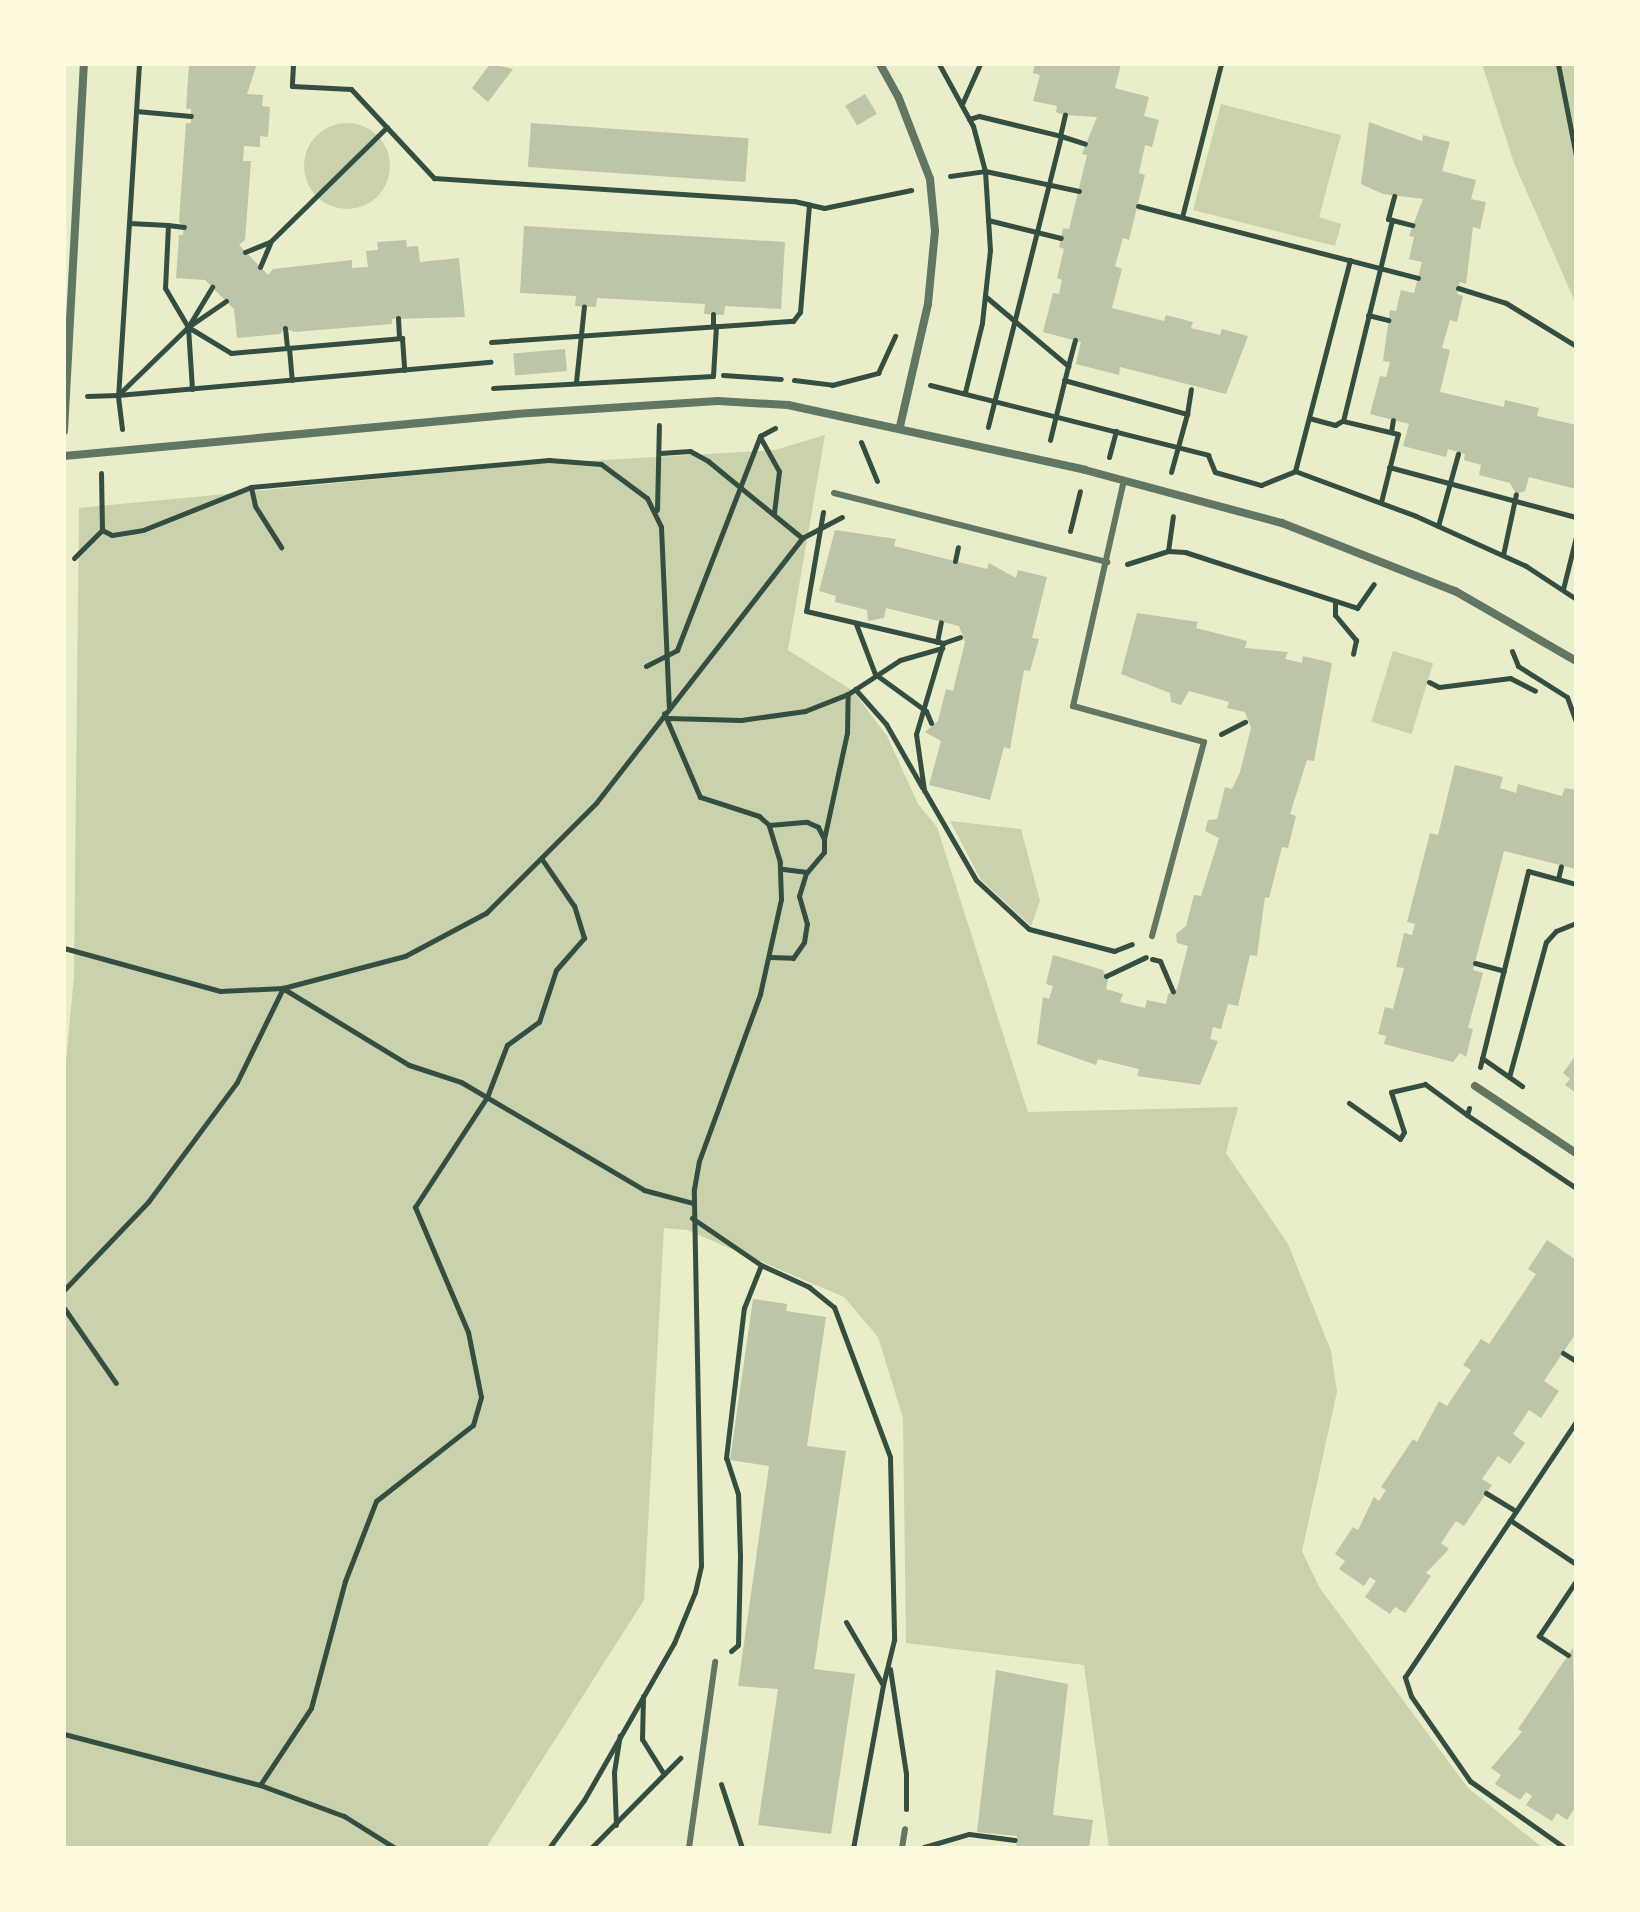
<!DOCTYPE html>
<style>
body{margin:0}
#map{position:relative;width:1640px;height:1912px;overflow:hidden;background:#e9edc9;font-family:Raleway,sans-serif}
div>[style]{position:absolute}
.green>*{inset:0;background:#cad2ad;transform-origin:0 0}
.round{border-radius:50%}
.building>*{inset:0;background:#bcc5a7;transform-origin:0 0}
.path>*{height:5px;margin:-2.5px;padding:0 2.5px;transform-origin:2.5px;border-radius:2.5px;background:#344e41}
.service>*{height:6px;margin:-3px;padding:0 3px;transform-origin:3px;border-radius:3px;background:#617663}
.minor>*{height:8px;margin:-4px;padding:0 4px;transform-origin:4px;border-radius:4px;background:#617663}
span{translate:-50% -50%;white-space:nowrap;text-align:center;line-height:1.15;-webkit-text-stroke:7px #fefae0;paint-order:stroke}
.frame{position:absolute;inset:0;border:66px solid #fefae0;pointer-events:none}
</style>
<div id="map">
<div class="green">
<i style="clip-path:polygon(1482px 64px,1576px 64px,1576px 304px,1514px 163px)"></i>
<i style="clip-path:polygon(1221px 104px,1341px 135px,1319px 217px,1341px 224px,1335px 246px,1193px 210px)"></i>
<i class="round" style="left:304px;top:123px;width:86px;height:86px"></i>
<i style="clip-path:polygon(825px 435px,788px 650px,853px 691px,887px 736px,918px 804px,937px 827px,1028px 1112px,1238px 1107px,1226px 1153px,1288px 1244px,1331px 1351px,1337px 1392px,1302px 1551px,1319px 1587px,1468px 1788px,1543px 1848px,1109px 1848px,1084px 1665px,906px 1643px,903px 1418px,878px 1337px,844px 1297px,687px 1230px,664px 1228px,644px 1600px,486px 1848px,64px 1848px,64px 1083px,74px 976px,79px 508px,534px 464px,775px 450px)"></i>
<i style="left:1393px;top:651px;width:42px;height:74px;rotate:17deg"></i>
<i style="clip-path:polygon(950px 821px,1021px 829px,1040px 901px,1031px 926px,981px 880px)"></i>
</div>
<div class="building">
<i style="clip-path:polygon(189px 64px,257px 64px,247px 94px,263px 95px,262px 106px,270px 107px,268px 137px,260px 136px,260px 147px,244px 146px,243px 161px,251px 161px,245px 240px,239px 245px,268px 275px,273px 269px,352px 260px,352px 268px,368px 267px,366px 251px,378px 250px,377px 242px,406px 240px,407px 247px,418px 246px,420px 262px,459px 258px,465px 317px,392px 319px,392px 324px,294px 332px,285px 328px,280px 334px,237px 338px,234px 309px,205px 280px,176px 278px,179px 235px,183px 235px,184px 227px,179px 222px,186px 123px,191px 123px,191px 109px,186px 109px)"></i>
<i style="clip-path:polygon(490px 64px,513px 69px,488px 102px,472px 88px)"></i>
<i style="clip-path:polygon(1035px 64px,1121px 64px,1115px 88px,1149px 97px,1144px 116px,1159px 120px,1152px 147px,1145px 145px,1139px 173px,1145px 175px,1129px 240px,1123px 238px,1115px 266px,1122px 269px,1112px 308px,1164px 321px,1166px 315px,1193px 322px,1191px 328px,1220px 335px,1222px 329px,1248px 336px,1226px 394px,1120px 367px,1119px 375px,1076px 364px,1081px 342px,1043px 332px,1053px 293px,1059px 294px,1062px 280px,1057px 278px,1064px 249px,1059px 247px,1063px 228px,1069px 229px,1087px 155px,1082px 154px,1097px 117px,1065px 115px,1056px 112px,1057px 106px,1033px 101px,1040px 75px,1033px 73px)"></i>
<i style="left:865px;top:94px;width:23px;height:23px;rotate:59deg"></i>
<i style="clip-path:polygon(1369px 122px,1422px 141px,1423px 135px,1450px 142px,1442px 171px,1476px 180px,1471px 199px,1486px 202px,1480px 229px,1473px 227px,1466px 284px,1460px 282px,1458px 288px,1457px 294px,1463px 296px,1457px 322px,1450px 320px,1442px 348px,1450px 350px,1440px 392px,1504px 407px,1505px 400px,1539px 408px,1537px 416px,1576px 425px,1576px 489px,1529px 477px,1525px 491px,1516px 494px,1510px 483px,1479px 475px,1481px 465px,1464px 460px,1465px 454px,1448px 449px,1446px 457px,1403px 446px,1409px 424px,1370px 414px,1380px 376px,1386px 377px,1390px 362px,1383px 361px,1390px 310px,1396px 311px,1401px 290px,1414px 293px,1422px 262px,1409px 259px,1414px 237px,1409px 236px,1423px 199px,1383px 194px,1361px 184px)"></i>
<i style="left:531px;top:123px;width:218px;height:44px;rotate:4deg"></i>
<i style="clip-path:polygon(524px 226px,785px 242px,781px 309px,725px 306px,724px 315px,704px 314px,705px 304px,597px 298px,596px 307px,575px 306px,576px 296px,520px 293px)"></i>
<i style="left:565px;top:349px;width:22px;height:52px;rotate:85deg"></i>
<i style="clip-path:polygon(835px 530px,896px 539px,894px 546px,987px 569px,989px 563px,1016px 578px,1018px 570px,1047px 577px,1032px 638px,1039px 639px,1030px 671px,1024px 670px,1010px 749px,1004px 747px,990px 800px,929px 785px,941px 741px,925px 732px,938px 721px,946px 689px,953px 691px,965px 642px,959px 626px,886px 608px,884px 618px,868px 621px,867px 610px,835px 602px,836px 596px,819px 591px)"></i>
<i style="clip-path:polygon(1137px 613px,1198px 622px,1196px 628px,1247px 641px,1245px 648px,1288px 652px,1285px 659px,1302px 663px,1303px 656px,1332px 663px,1314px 761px,1307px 760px,1290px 814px,1296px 816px,1288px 848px,1282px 847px,1269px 898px,1265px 897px,1257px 956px,1250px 955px,1238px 1006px,1228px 1004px,1221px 1029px,1213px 1027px,1210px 1039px,1218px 1041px,1200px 1085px,1137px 1076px,1139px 1069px,1098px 1059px,1096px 1065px,1037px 1044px,1043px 997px,1049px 999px,1053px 986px,1046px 984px,1053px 955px,1103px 970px,1108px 980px,1106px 989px,1123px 994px,1120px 1002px,1145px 1008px,1147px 1000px,1166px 1004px,1168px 994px,1177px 989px,1188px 946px,1177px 943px,1176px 934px,1186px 926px,1194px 895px,1201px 896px,1219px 838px,1205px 831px,1208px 820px,1217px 819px,1225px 787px,1232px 789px,1240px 772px,1251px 728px,1245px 712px,1227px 708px,1229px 702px,1189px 691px,1181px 705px,1171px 702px,1170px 693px,1121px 674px)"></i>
<i style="clip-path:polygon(1455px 765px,1503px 777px,1500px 788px,1516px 793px,1518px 784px,1562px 796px,1565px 788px,1576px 790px,1576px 869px,1504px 851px,1473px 970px,1483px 973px,1468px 1028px,1473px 1029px,1466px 1057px,1460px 1053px,1453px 1062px,1384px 1044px,1386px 1036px,1378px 1034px,1385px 1007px,1393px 1009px,1404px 968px,1396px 967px,1404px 933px,1412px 935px,1415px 924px,1407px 922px,1430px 833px,1438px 835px)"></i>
<i style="clip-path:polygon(1576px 1055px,1576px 1093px,1565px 1085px,1570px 1079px,1563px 1073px)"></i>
<i style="clip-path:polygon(1547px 1240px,1576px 1260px,1576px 1333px,1544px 1381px,1559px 1391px,1541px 1418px,1529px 1410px,1513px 1434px,1525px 1443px,1510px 1464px,1498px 1456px,1482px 1479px,1492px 1485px,1464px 1526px,1456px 1521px,1441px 1543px,1449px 1549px,1426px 1573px,1431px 1576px,1405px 1613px,1395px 1607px,1390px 1614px,1365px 1597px,1376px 1581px,1370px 1577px,1364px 1586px,1339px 1569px,1345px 1561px,1335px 1554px,1353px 1527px,1358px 1530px,1374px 1497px,1379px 1501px,1386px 1490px,1381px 1487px,1413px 1439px,1417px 1442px,1439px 1401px,1447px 1406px,1471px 1370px,1463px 1365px,1481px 1339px,1489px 1344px,1536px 1274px,1528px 1269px)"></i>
<i style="clip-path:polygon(753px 1299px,787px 1304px,786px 1311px,826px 1317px,807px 1446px,846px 1451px,814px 1669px,855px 1674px,831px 1834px,758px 1825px,778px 1689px,738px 1686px,769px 1466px,730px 1460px)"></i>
<i style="clip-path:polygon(1573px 1648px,1576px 1806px,1567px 1820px,1557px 1813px,1552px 1821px,1526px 1805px,1532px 1796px,1526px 1792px,1520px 1800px,1495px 1784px,1501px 1775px,1491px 1768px,1522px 1732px,1518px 1729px)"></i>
<i style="clip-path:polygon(996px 1670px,1068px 1684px,1053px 1815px,1093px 1820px,1089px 1848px,1016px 1848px,1017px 1836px,977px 1832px)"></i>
</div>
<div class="path">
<i style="left:139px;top:64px;width:332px;rotate:93.6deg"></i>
<i style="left:118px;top:395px;width:374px;rotate:-5.1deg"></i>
<i style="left:293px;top:64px;width:22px;rotate:93deg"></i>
<i style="left:292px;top:86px;width:59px;rotate:2.9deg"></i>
<i style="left:351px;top:89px;width:122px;rotate:47deg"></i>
<i style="left:434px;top:178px;width:361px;rotate:3.7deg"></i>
<i style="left:794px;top:201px;width:31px;rotate:13deg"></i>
<i style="left:824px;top:208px;width:89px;rotate:-11.7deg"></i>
<i style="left:939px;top:64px;width:71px;rotate:61.3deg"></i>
<i style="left:973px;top:126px;width:47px;rotate:75.1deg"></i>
<i style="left:985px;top:171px;width:79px;rotate:86.4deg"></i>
<i style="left:990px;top:250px;width:73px;rotate:96.3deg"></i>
<i style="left:982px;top:323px;width:71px;rotate:103.8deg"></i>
<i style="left:1558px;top:64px;width:94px;rotate:78.9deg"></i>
<i style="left:962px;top:104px;width:44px;rotate:-65.8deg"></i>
<i style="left:136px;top:111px;width:55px;rotate:5.2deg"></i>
<i style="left:969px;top:119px;width:10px;rotate:-17deg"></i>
<i style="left:979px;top:116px;width:84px;rotate:13.7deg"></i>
<i style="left:1061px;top:136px;width:300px;rotate:104.1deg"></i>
<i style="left:1060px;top:136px;width:22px;rotate:-77deg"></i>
<i style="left:1061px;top:136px;width:25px;rotate:18deg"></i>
<i style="left:950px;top:176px;width:35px;rotate:-8deg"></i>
<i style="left:985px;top:171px;width:96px;rotate:12deg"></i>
<i style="left:1138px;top:206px;width:289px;rotate:14.4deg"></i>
<i style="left:1182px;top:217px;width:158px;rotate:-75.7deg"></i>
<i style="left:988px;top:220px;width:75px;rotate:13.9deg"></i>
<i style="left:1392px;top:220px;width:4px;rotate:-166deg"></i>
<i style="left:1388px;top:219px;width:24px;rotate:-75deg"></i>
<i style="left:129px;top:223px;width:39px;rotate:3deg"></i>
<i style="left:168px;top:225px;width:63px;rotate:92.7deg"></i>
<i style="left:165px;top:288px;width:45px;rotate:59.5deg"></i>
<i style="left:188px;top:327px;width:50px;rotate:31.2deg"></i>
<i style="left:231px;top:353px;width:172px;rotate:-5deg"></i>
<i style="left:402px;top:338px;width:32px;rotate:86deg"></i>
<i style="left:168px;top:225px;width:16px;rotate:7deg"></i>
<i style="left:245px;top:252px;width:27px;rotate:-22deg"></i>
<i style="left:270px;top:242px;width:164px;rotate:-44.5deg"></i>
<i style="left:260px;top:267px;width:26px;rotate:-67deg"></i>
<i style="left:1458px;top:288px;width:50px;rotate:17.4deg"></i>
<i style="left:1506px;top:303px;width:82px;rotate:31.6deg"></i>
<i style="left:985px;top:296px;width:109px;rotate:40.1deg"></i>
<i style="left:1068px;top:366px;width:76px;rotate:103.7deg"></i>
<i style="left:1368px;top:315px;width:21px;rotate:14deg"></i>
<i style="left:398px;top:318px;width:20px;rotate:87deg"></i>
<i style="left:713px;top:326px;width:12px;rotate:-90deg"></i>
<i style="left:285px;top:328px;width:20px;rotate:84deg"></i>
<i style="left:491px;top:342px;width:303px;rotate:-4deg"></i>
<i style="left:793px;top:321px;width:11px;rotate:-52deg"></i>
<i style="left:800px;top:312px;width:108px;rotate:-85.2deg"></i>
<i style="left:289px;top:348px;width:32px;rotate:85deg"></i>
<i style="left:1068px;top:366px;width:27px;rotate:-75deg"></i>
<i style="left:723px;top:375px;width:58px;rotate:3.9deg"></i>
<i style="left:713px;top:376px;width:50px;rotate:-86.6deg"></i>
<i style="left:794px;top:380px;width:38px;rotate:7deg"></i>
<i style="left:832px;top:385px;width:48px;rotate:-14.6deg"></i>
<i style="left:878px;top:373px;width:41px;rotate:-65.3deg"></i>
<i style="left:1064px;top:380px;width:128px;rotate:15.5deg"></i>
<i style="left:1187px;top:414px;width:60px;rotate:105.4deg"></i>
<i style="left:576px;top:382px;width:76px;rotate:-84deg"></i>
<i style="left:930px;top:385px;width:287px;rotate:14.1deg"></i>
<i style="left:1208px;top:455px;width:18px;rotate:68deg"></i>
<i style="left:1215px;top:472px;width:48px;rotate:15.8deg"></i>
<i style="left:1261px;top:485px;width:37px;rotate:-22deg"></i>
<i style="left:1295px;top:471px;width:129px;rotate:20.4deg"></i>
<i style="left:1416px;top:516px;width:121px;rotate:24.4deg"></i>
<i style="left:1526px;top:566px;width:60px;rotate:33.4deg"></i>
<i style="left:493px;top:388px;width:220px;rotate:-3.1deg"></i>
<i style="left:192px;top:389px;width:62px;rotate:-93.7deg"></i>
<i style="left:188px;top:327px;width:47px;rotate:-59deg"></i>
<i style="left:87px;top:396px;width:31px;rotate:-2deg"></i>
<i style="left:1187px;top:414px;width:25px;rotate:-81deg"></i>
<i style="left:1309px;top:418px;width:27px;rotate:15deg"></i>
<i style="left:1335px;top:425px;width:8px;rotate:-30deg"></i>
<i style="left:122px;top:429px;width:34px;rotate:-97deg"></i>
<i style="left:118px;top:395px;width:98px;rotate:-44.2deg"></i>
<i style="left:188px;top:327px;width:46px;rotate:-34.4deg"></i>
<i style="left:1391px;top:432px;width:12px;rotate:-81deg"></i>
<i style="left:760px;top:437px;width:39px;rotate:61deg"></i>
<i style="left:779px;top:471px;width:42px;rotate:96.8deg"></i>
<i style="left:861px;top:442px;width:42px;rotate:67.7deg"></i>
<i style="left:660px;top:453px;width:30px;rotate:-4deg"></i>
<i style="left:690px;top:451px;width:21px;rotate:29deg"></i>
<i style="left:708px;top:461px;width:122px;rotate:39.3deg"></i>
<i style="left:1109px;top:457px;width:27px;rotate:-75deg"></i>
<i style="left:1389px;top:467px;width:194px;rotate:15deg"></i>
<i style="left:1295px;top:471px;width:218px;rotate:-75.4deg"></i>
<i style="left:251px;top:487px;width:19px;rotate:78deg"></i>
<i style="left:255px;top:506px;width:49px;rotate:57.6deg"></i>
<i style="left:1381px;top:502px;width:70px;rotate:-76deg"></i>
<i style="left:1398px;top:434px;width:57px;rotate:-166.7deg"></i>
<i style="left:1343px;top:421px;width:207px;rotate:-76.3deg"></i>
<i style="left:1392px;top:220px;width:21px;rotate:14deg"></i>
<i style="left:657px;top:510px;width:85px;rotate:-88.7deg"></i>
<i style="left:823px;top:512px;width:100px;rotate:99.7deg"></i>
<i style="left:806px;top:611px;width:141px;rotate:13.1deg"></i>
<i style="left:943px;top:643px;width:95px;rotate:106.5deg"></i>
<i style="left:916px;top:734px;width:57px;rotate:81.9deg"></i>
<i style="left:924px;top:790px;width:104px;rotate:60deg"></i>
<i style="left:976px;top:880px;width:72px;rotate:42.8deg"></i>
<i style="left:1029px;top:929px;width:88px;rotate:14.5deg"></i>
<i style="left:1114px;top:951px;width:19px;rotate:-21deg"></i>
<i style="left:1438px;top:526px;width:75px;rotate:-74.5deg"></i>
<i style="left:102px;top:530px;width:11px;rotate:27deg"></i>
<i style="left:112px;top:535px;width:31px;rotate:-9deg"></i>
<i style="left:143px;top:530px;width:116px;rotate:-21.7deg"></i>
<i style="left:251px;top:487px;width:299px;rotate:-5.2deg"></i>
<i style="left:549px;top:460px;width:52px;rotate:4.4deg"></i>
<i style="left:601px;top:464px;width:57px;rotate:36.5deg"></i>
<i style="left:647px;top:498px;width:32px;rotate:64deg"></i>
<i style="left:661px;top:527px;width:180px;rotate:87.5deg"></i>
<i style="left:1070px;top:531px;width:41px;rotate:-76deg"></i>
<i style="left:1168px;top:551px;width:35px;rotate:-82deg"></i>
<i style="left:1503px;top:555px;width:62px;rotate:-78deg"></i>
<i style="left:74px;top:558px;width:40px;rotate:-45deg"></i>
<i style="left:102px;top:530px;width:57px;rotate:-91deg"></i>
<i style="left:955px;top:561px;width:14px;rotate:-78deg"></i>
<i style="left:1127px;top:564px;width:43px;rotate:-17.6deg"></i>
<i style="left:1168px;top:551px;width:17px;rotate:3deg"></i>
<i style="left:1185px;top:552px;width:181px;rotate:18deg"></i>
<i style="left:1357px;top:608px;width:29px;rotate:-55deg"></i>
<i style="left:1563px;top:589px;width:54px;rotate:-76deg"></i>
<i style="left:1335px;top:601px;width:14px;rotate:90deg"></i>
<i style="left:1335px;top:615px;width:33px;rotate:50deg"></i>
<i style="left:1356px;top:640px;width:14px;rotate:102deg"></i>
<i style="left:856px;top:624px;width:53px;rotate:69.2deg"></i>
<i style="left:875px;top:674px;width:63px;rotate:36deg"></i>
<i style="left:926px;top:711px;width:13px;rotate:67deg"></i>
<i style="left:937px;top:642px;width:20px;rotate:-79deg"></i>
<i style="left:943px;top:643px;width:18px;rotate:-19deg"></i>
<i style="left:1512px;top:651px;width:16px;rotate:68deg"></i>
<i style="left:1518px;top:666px;width:58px;rotate:32.3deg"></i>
<i style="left:1567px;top:697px;width:27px;rotate:70deg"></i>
<i style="left:646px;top:666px;width:35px;rotate:-27deg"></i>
<i style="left:677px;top:650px;width:230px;rotate:-68.8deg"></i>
<i style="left:760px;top:436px;width:17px;rotate:-28deg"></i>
<i style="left:1429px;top:682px;width:11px;rotate:27deg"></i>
<i style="left:1439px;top:687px;width:72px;rotate:-7.2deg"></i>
<i style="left:1510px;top:678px;width:28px;rotate:27deg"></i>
<i style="left:855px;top:689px;width:47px;rotate:48.5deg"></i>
<i style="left:886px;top:724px;width:73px;rotate:60.3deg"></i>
<i style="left:668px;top:718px;width:73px;rotate:1.6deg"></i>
<i style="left:741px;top:720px;width:65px;rotate:-8deg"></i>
<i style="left:805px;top:711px;width:46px;rotate:-21.6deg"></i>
<i style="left:848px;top:694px;width:62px;rotate:-33.2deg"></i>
<i style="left:900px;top:660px;width:44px;rotate:-15.9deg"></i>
<i style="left:1221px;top:734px;width:27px;rotate:-27deg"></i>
<i style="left:769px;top:825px;width:38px;rotate:-5deg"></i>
<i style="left:807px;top:822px;width:12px;rotate:24deg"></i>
<i style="left:818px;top:827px;width:13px;rotate:63deg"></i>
<i style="left:824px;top:839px;width:13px;rotate:90deg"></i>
<i style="left:824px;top:852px;width:26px;rotate:130deg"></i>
<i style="left:807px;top:872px;width:26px;rotate:-173deg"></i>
<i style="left:824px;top:839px;width:108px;rotate:-77.8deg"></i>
<i style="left:847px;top:733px;width:39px;rotate:-89deg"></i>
<i style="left:1558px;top:879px;width:13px;rotate:-77deg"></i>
<i style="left:64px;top:948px;width:162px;rotate:15.4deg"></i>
<i style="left:220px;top:991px;width:63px;rotate:-2.7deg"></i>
<i style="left:283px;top:988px;width:126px;rotate:-14.7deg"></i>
<i style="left:405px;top:956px;width:92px;rotate:-28deg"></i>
<i style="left:486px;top:913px;width:156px;rotate:-45deg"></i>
<i style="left:596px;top:803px;width:336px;rotate:-52.1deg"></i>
<i style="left:802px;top:538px;width:45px;rotate:-27.7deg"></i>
<i style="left:769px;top:957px;width:24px;rotate:2deg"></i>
<i style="left:793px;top:958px;width:19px;rotate:-55deg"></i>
<i style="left:804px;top:942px;width:18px;rotate:-81deg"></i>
<i style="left:807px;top:924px;width:29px;rotate:-106deg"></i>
<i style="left:799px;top:896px;width:24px;rotate:-73deg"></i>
<i style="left:1152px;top:959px;width:8px;rotate:14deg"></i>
<i style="left:1160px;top:961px;width:33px;rotate:67deg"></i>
<i style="left:1475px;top:963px;width:30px;rotate:15deg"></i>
<i style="left:1106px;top:976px;width:44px;rotate:-25.4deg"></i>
<i style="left:284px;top:989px;width:146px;rotate:31.3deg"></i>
<i style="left:409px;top:1065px;width:55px;rotate:18.1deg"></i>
<i style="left:461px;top:1082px;width:212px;rotate:30.5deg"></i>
<i style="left:644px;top:1190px;width:51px;rotate:14.9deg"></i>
<i style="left:1482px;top:1058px;width:49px;rotate:35deg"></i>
<i style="left:1480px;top:1067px;width:202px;rotate:-76.2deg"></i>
<i style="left:1528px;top:871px;width:50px;rotate:15.2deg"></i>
<i style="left:1509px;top:1077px;width:140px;rotate:-74.7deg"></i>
<i style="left:1546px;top:942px;width:15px;rotate:-48deg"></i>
<i style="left:1556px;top:931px;width:22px;rotate:-22deg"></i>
<i style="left:1349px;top:1103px;width:62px;rotate:35.2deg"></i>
<i style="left:1400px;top:1139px;width:8px;rotate:-60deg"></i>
<i style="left:1404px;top:1132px;width:42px;rotate:-108deg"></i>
<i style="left:1391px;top:1092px;width:35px;rotate:-13deg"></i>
<i style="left:1425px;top:1084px;width:52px;rotate:36.4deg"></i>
<i style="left:1469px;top:1108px;width:7px;rotate:106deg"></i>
<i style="left:1467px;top:1115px;width:131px;rotate:33.8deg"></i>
<i style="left:692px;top:1218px;width:83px;rotate:34.3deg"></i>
<i style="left:64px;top:1290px;width:122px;rotate:-46.3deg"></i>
<i style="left:148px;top:1202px;width:149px;rotate:-53.4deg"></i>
<i style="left:237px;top:1082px;width:105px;rotate:-63.9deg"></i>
<i style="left:64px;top:1308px;width:91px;rotate:55.3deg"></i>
<i style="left:1563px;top:1353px;width:15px;rotate:32deg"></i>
<i style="left:1486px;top:1493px;width:35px;rotate:31deg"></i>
<i style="left:1510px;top:1520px;width:79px;rotate:33.7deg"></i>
<i style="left:846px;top:1622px;width:73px;rotate:59.6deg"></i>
<i style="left:883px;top:1685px;width:166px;rotate:100.4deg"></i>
<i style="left:731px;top:1651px;width:9px;rotate:-41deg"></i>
<i style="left:738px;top:1645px;width:89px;rotate:-88.7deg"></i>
<i style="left:740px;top:1556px;width:62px;rotate:-91.8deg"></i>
<i style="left:738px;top:1494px;width:38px;rotate:-108deg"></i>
<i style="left:726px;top:1458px;width:151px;rotate:-83.2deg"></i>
<i style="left:744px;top:1308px;width:46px;rotate:-68.4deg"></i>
<i style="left:761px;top:1265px;width:53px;rotate:24.6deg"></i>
<i style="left:809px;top:1287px;width:32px;rotate:39deg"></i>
<i style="left:834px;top:1307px;width:160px;rotate:69.5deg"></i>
<i style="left:890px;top:1457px;width:183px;rotate:88.7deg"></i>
<i style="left:894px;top:1640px;width:46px;rotate:103.7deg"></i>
<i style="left:1568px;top:1655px;width:35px;rotate:-147deg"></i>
<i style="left:1539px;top:1636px;width:66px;rotate:-56.1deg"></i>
<i style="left:890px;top:1669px;width:105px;rotate:81.3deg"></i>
<i style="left:906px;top:1773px;width:36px;rotate:90deg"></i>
<i style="left:643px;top:1696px;width:43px;rotate:91.3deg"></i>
<i style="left:642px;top:1739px;width:39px;rotate:58deg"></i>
<i style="left:64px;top:1734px;width:203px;rotate:14.6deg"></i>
<i style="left:260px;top:1785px;width:90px;rotate:20.3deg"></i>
<i style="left:344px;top:1816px;width:60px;rotate:32.1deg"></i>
<i style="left:721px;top:1784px;width:67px;rotate:71.8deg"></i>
<i style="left:260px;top:1785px;width:92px;rotate:-56.5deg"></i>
<i style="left:311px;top:1708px;width:131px;rotate:-75deg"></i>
<i style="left:345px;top:1581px;width:86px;rotate:-68.8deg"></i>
<i style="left:376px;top:1501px;width:123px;rotate:-38.1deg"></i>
<i style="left:473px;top:1425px;width:29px;rotate:-74deg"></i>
<i style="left:481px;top:1397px;width:66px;rotate:-101.3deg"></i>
<i style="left:468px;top:1332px;width:136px;rotate:-113deg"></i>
<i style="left:415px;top:1207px;width:131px;rotate:-56.8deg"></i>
<i style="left:487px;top:1097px;width:56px;rotate:-69deg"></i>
<i style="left:507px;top:1045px;width:39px;rotate:-36deg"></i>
<i style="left:539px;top:1022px;width:55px;rotate:-71.9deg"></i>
<i style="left:556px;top:970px;width:43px;rotate:-48.8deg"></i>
<i style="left:584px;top:938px;width:34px;rotate:-107deg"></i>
<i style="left:574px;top:906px;width:58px;rotate:-124.5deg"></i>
<i style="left:616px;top:1825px;width:53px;rotate:-92.2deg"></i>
<i style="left:614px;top:1772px;width:37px;rotate:-81deg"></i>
<i style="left:924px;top:1847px;width:47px;rotate:-16.1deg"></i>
<i style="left:969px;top:1834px;width:46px;rotate:7.4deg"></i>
<i style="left:549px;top:1848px;width:59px;rotate:-53.9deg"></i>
<i style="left:584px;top:1800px;width:181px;rotate:-60.2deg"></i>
<i style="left:674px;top:1643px;width:55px;rotate:-67.6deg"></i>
<i style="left:695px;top:1592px;width:27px;rotate:-77deg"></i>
<i style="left:701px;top:1566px;width:377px;rotate:-91.1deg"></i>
<i style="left:694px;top:1189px;width:28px;rotate:-80deg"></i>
<i style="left:699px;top:1161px;width:178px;rotate:-69.9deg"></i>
<i style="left:760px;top:994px;width:97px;rotate:-77.5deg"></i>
<i style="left:781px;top:899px;width:37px;rotate:-92deg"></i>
<i style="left:780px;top:862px;width:39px;rotate:-107deg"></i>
<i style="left:769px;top:825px;width:13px;rotate:-138deg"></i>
<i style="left:759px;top:816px;width:62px;rotate:-162.1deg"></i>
<i style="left:700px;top:797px;width:91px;rotate:-113.2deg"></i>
<i style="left:591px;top:1848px;width:127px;rotate:-45.3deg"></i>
<i style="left:1565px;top:1848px;width:116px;rotate:-144.8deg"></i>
<i style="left:1470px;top:1781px;width:103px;rotate:-124.8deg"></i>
<i style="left:1411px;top:1696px;width:20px;rotate:-108deg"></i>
<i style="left:1405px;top:1677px;width:307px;rotate:-56.2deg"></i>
</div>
<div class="service">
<i style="left:1124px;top:480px;width:232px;rotate:102.7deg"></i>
<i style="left:1073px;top:706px;width:136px;rotate:15.4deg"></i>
<i style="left:1204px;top:742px;width:201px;rotate:105deg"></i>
<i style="left:834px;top:493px;width:282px;rotate:14.2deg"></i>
<i style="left:689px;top:1848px;width:188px;rotate:-82deg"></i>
<i style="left:902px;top:1848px;width:19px;rotate:-81deg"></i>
</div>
<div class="minor">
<i style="left:880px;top:64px;width:37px;rotate:61deg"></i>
<i style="left:898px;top:96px;width:89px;rotate:68.9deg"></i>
<i style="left:930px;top:179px;width:52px;rotate:84.5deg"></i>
<i style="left:935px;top:231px;width:73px;rotate:95.5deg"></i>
<i style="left:928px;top:304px;width:125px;rotate:102.9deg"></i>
<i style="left:64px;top:431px;width:368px;rotate:-86.9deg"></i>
<i style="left:64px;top:456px;width:453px;rotate:-5.3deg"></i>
<i style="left:515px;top:414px;width:203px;rotate:-3.7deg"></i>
<i style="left:718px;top:401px;width:70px;rotate:3.3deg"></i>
<i style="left:788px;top:405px;width:304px;rotate:12.3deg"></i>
<i style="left:1085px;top:470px;width:204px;rotate:15.1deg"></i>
<i style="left:1282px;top:523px;width:186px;rotate:21.5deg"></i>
<i style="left:1455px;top:591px;width:140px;rotate:30deg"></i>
<i style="left:1475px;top:1086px;width:121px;rotate:33.6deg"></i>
</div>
<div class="frame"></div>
</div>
